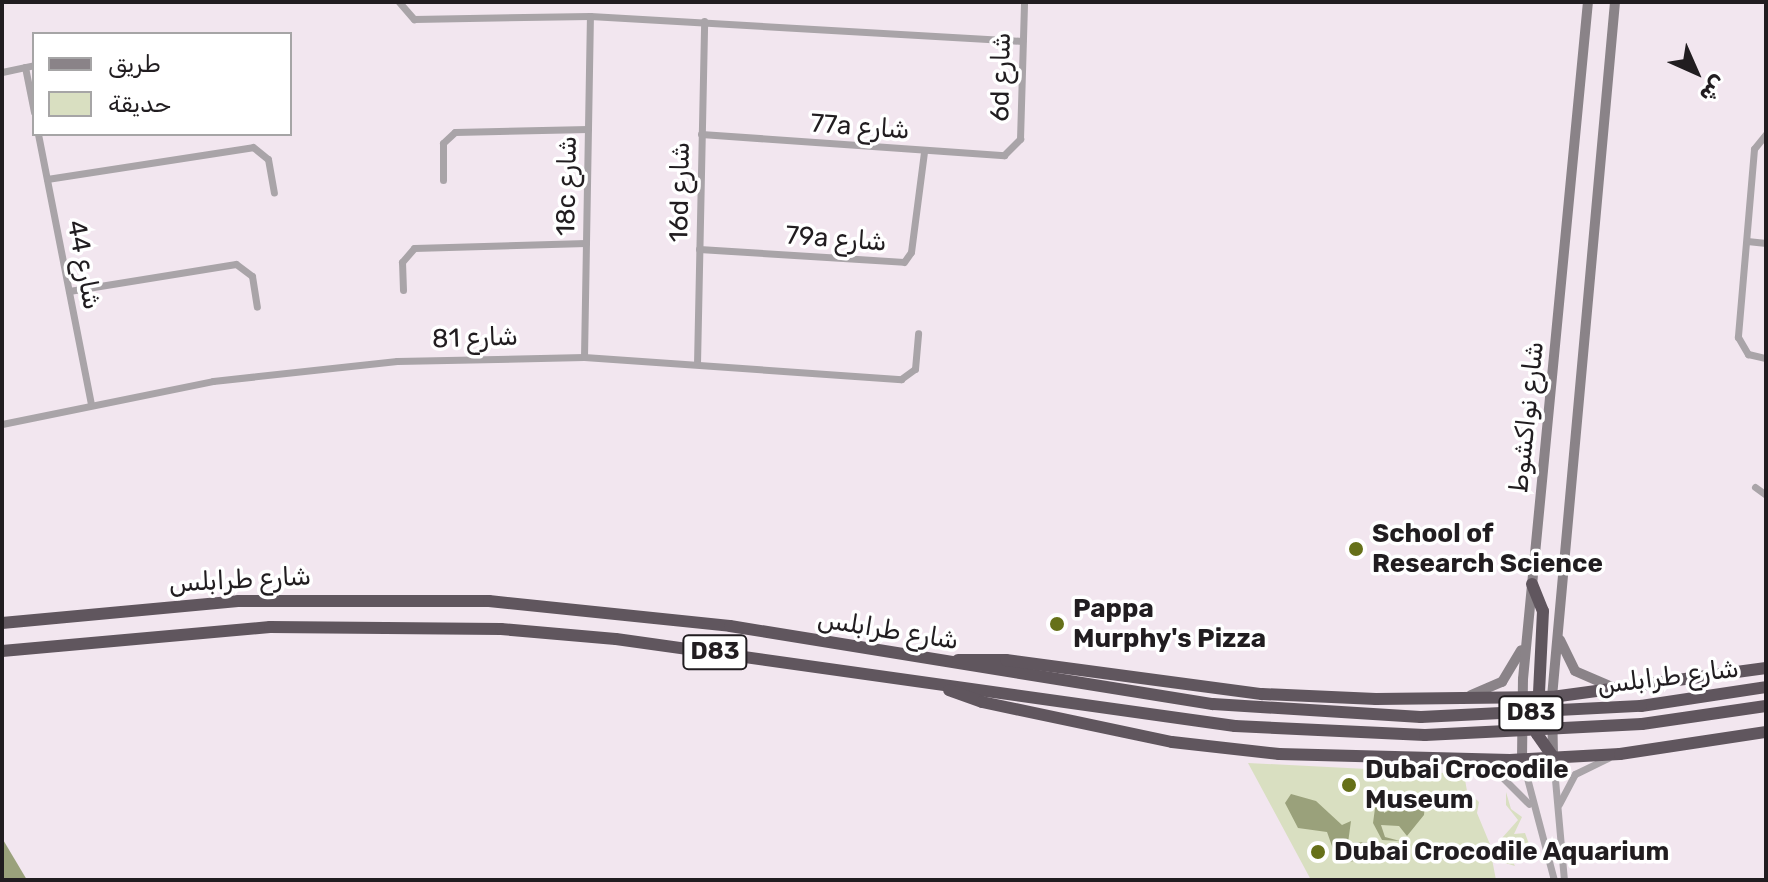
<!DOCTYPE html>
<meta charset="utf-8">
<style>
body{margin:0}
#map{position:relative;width:1768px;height:882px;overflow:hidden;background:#f2e6ef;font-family:Rubik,"Noto Naskh Arabic",sans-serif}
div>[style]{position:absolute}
.green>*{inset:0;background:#d9dfc1}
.water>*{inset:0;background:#9aa17b}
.street>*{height:7px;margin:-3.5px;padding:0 3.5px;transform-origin:3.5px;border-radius:3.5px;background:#a9a4a8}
.secondary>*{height:10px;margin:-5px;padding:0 5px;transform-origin:5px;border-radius:5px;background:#8a8388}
.highway>*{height:12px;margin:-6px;padding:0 6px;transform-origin:6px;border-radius:6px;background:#60565e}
.highway-bridge>*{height:12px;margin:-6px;padding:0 6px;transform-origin:6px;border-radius:6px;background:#60565e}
.dots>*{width:22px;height:22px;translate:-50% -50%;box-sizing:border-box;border:4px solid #fff;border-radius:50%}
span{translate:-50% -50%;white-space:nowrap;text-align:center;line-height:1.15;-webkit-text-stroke:7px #fff;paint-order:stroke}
.shield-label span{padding:2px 6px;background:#fff;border:2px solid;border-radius:6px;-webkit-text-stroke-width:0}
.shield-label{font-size:24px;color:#211d20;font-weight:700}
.street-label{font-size:26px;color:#211d20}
.poi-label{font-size:26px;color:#211d20;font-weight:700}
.left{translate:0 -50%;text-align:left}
.frame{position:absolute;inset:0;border:4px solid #211d20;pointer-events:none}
.legend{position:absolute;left:32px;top:32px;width:260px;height:104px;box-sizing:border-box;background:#fff;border:2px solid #a6a5a6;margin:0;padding:10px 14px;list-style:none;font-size:24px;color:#211d20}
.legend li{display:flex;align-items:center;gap:16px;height:40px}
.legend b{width:40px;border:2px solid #a6a5a6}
.north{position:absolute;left:1656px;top:32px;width:80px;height:80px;-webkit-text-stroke:6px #fff;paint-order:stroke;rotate:135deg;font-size:22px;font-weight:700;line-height:32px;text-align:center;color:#211d20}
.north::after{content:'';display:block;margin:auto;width:28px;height:36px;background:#211d20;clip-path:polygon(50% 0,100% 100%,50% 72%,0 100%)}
</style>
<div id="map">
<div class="green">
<i style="clip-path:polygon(1248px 763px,1464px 774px,1467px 791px,1479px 802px,1477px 813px,1494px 854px,1511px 858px,1515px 866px,1492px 859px,1496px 880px,1311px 880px)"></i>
<i style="clip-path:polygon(1506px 792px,1511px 809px,1522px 817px,1514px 834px,1525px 833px,1529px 844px,1502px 838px,1518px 820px,1506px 805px)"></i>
</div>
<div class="water">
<i style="clip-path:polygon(1291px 794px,1316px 801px,1342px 825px,1351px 821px,1348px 843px,1368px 842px,1364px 860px,1338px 863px,1327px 832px,1298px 828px,1285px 803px)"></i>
<i style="clip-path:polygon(1409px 800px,1425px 803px,1424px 815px,1407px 836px,1399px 826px,1381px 825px,1385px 837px,1400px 841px,1382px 840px,1373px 823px,1376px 801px,1383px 804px,1384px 813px)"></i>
<i style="clip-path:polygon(2px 838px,27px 880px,2px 880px)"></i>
</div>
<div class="street">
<i style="left:399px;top:2px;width:23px;rotate:49deg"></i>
<i style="left:414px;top:19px;width:176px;rotate:-1deg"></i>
<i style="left:590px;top:16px;width:433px;rotate:3.3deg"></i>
<i style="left:25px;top:67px;width:46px;rotate:78.7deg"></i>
<i style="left:2px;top:72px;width:33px;rotate:-12deg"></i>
<i style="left:38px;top:134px;width:274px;rotate:78.9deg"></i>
<i style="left:701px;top:134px;width:304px;rotate:4deg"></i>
<i style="left:1004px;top:155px;width:23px;rotate:-45deg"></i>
<i style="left:1020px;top:139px;width:137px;rotate:-88.3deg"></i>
<i style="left:1766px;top:134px;width:19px;rotate:129deg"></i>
<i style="left:1754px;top:149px;width:189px;rotate:94.9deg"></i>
<i style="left:1738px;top:337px;width:20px;rotate:60deg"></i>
<i style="left:1748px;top:354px;width:18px;rotate:13deg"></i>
<i style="left:47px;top:179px;width:208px;rotate:-8.8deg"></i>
<i style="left:253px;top:147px;width:19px;rotate:39deg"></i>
<i style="left:268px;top:159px;width:34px;rotate:80deg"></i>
<i style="left:443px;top:180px;width:37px;rotate:-90deg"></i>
<i style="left:443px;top:143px;width:16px;rotate:-43deg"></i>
<i style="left:455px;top:132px;width:133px;rotate:-1.3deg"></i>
<i style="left:1747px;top:241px;width:19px;rotate:6deg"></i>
<i style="left:699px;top:249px;width:205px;rotate:3.6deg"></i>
<i style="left:904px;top:262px;width:12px;rotate:-55deg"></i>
<i style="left:911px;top:252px;width:101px;rotate:-82.6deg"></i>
<i style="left:403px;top:290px;width:28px;rotate:-92deg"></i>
<i style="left:402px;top:262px;width:18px;rotate:-49deg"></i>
<i style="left:414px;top:248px;width:172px;rotate:-1.7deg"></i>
<i style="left:69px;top:291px;width:169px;rotate:-9.2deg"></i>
<i style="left:236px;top:264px;width:20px;rotate:37deg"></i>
<i style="left:252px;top:276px;width:31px;rotate:81deg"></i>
<i style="left:584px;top:357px;width:341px;rotate:-89deg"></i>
<i style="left:697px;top:364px;width:343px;rotate:-88.8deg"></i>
<i style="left:2px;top:424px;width:215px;rotate:-11.5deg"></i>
<i style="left:213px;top:381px;width:185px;rotate:-6.2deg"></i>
<i style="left:397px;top:361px;width:187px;rotate:-1.2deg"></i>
<i style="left:584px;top:357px;width:318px;rotate:4deg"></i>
<i style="left:901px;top:379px;width:17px;rotate:-36deg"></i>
<i style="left:915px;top:369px;width:36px;rotate:-85deg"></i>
<i style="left:1755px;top:487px;width:14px;rotate:36deg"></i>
<i style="left:1553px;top:757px;width:123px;rotate:84.9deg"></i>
<i style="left:1522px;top:759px;width:125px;rotate:75.2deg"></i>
<i style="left:1454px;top:761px;width:51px;rotate:18.4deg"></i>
<i style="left:1502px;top:777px;width:38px;rotate:45deg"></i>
<i style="left:1559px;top:804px;width:34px;rotate:-62deg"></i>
<i style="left:1575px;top:774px;width:37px;rotate:-26deg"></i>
</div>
<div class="secondary">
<i style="left:1560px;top:640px;width:34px;rotate:64deg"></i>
<i style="left:1575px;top:671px;width:40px;rotate:23.4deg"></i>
<i style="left:1471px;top:695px;width:34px;rotate:-23deg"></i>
<i style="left:1502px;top:682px;width:37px;rotate:-59deg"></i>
<i style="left:1553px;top:757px;width:60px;rotate:-91deg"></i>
<i style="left:1552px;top:697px;width:698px;rotate:-84.82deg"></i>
<i style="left:1522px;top:759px;width:80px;rotate:-89.3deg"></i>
<i style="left:1523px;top:679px;width:680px;rotate:-84.52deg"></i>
</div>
<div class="highway">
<i style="left:1532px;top:584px;width:29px;rotate:68deg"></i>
<i style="left:1543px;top:611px;width:123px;rotate:92.8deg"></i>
<i style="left:1537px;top:734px;width:28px;rotate:55deg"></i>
<i style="left:2px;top:623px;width:237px;rotate:-5.3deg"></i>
<i style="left:238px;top:601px;width:251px"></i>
<i style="left:489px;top:601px;width:242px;rotate:5.9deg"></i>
<i style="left:730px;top:626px;width:489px;rotate:9.2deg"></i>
<i style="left:1213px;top:704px;width:208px;rotate:3.6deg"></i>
<i style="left:2px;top:651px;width:269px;rotate:-5.1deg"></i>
<i style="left:270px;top:627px;width:231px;rotate:0.5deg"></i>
<i style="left:501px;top:629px;width:115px;rotate:5deg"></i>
<i style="left:616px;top:639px;width:625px;rotate:8deg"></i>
<i style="left:1235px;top:726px;width:190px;rotate:2.7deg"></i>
<i style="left:958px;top:660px;width:48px"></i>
<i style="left:1006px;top:660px;width:258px;rotate:7.6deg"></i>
<i style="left:1262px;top:694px;width:114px;rotate:2.5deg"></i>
<i style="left:1376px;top:699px;width:176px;rotate:-0.7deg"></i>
<i style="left:1552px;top:697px;width:216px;rotate:-7.7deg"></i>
<i style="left:949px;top:690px;width:35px;rotate:20deg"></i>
<i style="left:982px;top:702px;width:194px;rotate:11.9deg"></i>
<i style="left:1172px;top:742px;width:108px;rotate:6.4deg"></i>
<i style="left:1279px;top:754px;width:231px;rotate:1.5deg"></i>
<i style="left:1510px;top:760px;width:110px;rotate:-3.1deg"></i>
<i style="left:1620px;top:754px;width:148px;rotate:-8.6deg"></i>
<i style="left:1641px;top:706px;width:126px;rotate:-8.6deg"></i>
<i style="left:1642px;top:724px;width:125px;rotate:-8.3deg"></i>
</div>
<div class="highway-bridge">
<i style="left:1421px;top:717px;width:220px;rotate:-2.9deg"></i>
<i style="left:1425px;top:735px;width:217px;rotate:-2.9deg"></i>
</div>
<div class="dots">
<i style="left:1356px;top:549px;background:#667019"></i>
<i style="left:1057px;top:624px;background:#667019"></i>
<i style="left:1349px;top:785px;background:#667019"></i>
<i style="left:1318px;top:852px;background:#667019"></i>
</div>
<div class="shield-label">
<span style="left:715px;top:652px">D83</span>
<span style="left:1531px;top:713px">D83</span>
</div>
<div class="street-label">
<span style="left:1001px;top:77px;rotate:-89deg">6d شارع</span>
<span style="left:860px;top:127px;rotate:4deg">77a شارع</span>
<span style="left:567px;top:186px;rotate:-89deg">18c شارع</span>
<span style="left:680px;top:192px;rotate:-89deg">16d شارع</span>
<span style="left:836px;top:239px;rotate:4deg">79a شارع</span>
<span style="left:84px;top:265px;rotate:79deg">شارع 44</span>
<span style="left:475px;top:338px;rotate:-2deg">شارع 81</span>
<span style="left:1527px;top:417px;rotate:-84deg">شارع نواكشوط</span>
<span style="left:240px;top:580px;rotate:-3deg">شارع طرابلس</span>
<span style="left:888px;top:630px;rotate:9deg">شارع طرابلس</span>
<span style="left:1668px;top:677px;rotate:-7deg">شارع طرابلس</span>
</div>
<div class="poi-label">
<span class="left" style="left:1372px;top:549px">School of<br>Research Science</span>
<span class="left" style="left:1073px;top:624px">Pappa<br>Murphy's Pizza</span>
<span class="left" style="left:1365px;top:785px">Dubai Crocodile<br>Museum</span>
<span class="left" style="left:1334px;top:852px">Dubai Crocodile Aquarium</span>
</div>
<div class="frame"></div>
<ul class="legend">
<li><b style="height:10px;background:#8a8388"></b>طريق</li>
<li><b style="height:22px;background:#d9dfc1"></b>حديقة</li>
</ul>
<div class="north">ش</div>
</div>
